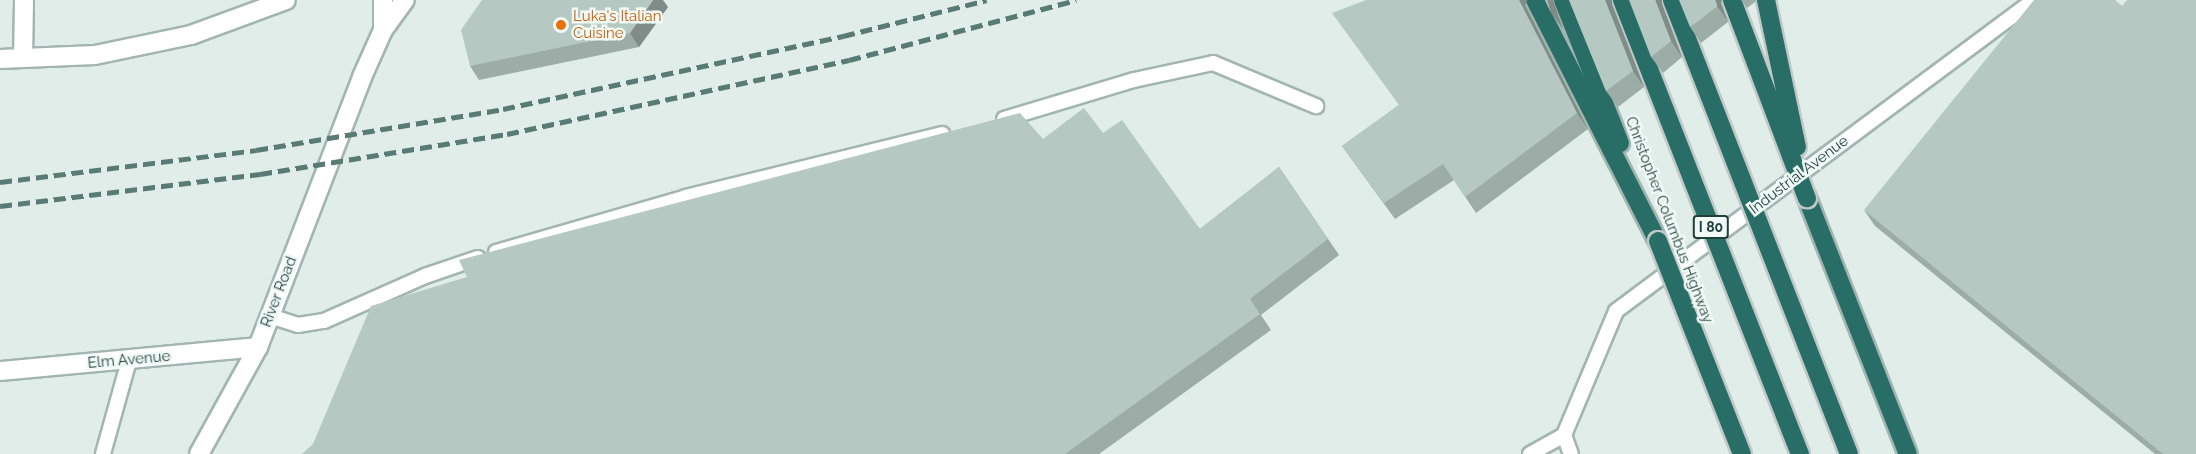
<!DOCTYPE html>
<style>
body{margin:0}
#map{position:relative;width:2196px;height:454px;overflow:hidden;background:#e0ede8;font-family:Raleway,sans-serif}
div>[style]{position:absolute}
.roads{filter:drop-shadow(2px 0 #a2b5b0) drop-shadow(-2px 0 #a2b5b0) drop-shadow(0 2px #a2b5b0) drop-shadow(0 -2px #a2b5b0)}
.service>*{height:14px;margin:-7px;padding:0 7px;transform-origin:7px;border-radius:7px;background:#fff}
.minor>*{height:18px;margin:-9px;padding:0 9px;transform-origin:9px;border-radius:9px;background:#fff}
.secondary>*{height:18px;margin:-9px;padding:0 9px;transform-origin:9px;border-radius:9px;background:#fff}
.motorway>*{height:18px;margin:-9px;padding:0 9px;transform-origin:9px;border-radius:9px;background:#286e66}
.rail>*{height:4.5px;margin-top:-2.25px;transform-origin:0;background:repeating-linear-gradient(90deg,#597a75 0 12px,transparent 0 18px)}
.bridges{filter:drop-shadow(2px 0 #c0c9c8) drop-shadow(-2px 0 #c0c9c8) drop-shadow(0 2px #c0c9c8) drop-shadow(0 -2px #c0c9c8)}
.motorway-bridge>*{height:18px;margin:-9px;padding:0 9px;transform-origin:9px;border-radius:9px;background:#286e66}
.wall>*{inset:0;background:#9caca7}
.shaded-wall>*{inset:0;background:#7f8c88}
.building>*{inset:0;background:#b5c8c2}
.dots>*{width:16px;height:16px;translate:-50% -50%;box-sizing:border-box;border:3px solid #f1f9f6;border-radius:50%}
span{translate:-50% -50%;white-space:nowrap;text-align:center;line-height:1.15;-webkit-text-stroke:5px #f1f9f6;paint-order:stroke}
.shield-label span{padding:2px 4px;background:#f1f9f6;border:2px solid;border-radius:4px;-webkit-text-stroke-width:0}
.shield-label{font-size:14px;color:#1f3f39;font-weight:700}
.food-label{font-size:15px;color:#c56008}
.left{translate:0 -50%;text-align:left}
.street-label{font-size:15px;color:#1f3f39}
</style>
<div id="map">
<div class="roads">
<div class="service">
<i style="left:1004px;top:119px;width:136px;rotate:-16.7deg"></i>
<i style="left:1134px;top:80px;width:81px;rotate:-12.1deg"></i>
<i style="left:1213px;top:63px;width:112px;rotate:22.7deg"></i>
<i style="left:496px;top:252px;width:198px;rotate:-16.1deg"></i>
<i style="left:686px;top:197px;width:264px;rotate:-13.8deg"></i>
<i style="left:270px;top:316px;width:29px;rotate:18deg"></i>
<i style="left:298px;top:325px;width:26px;rotate:-9deg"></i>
<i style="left:324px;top:321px;width:111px;rotate:-24deg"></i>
<i style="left:425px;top:276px;width:56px;rotate:-18.8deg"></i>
<i style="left:1564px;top:435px;width:20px;rotate:70deg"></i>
<i style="left:103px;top:454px;width:98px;rotate:-74.5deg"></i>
<i style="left:1530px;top:454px;width:39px;rotate:-29deg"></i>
<i style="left:1564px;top:435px;width:134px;rotate:-67.2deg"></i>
<i style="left:1616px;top:311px;width:521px;rotate:-36.65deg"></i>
</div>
<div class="minor">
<i style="left:383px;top:30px;width:30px;rotate:-90deg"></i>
<i style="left:23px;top:58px;width:58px;rotate:-89deg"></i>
<i style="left:0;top:59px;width:95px;rotate:-2.4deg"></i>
<i style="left:95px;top:55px;width:98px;rotate:-11.8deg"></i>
<i style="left:191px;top:35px;width:101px;rotate:-20.2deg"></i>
<i style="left:0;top:371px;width:259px;rotate:-5.3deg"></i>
</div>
<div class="secondary">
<i style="left:199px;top:454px;width:122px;rotate:-61.1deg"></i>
<i style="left:258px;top:347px;width:289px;rotate:-68.9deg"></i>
<i style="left:362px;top:77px;width:51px;rotate:-65.9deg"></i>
<i style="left:383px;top:30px;width:37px;rotate:-54deg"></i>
</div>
<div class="motorway">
<i style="left:1535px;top:0;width:271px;rotate:63deg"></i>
<i style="left:1563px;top:0;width:154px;rotate:68.3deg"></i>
<i style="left:1807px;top:198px;width:275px;rotate:68.5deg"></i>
</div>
</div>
<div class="rail">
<i style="left:0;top:182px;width:258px;rotate:-7.1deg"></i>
<i style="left:256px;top:150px;width:250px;rotate:-9.4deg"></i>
<i style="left:503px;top:109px;width:348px;rotate:-12.1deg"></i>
<i style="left:843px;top:36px;width:148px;rotate:-14deg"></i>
<i style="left:0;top:206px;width:262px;rotate:-7deg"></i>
<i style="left:260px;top:174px;width:250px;rotate:-9.2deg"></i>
<i style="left:507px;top:134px;width:350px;rotate:-12.2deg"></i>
<i style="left:849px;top:60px;width:235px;rotate:-14.8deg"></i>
</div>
<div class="bridges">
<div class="motorway-bridge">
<i style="left:1622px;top:0;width:488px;rotate:68.6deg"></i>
<i style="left:1672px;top:0;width:487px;rotate:68.7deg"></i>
<i style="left:1732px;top:0;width:212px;rotate:69.3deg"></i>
<i style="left:1766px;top:0;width:150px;rotate:78.1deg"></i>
<i style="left:1658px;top:241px;width:229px;rotate:68.5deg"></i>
</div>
</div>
<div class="wall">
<i style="clip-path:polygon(1366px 0,1527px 0,1525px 5px,1588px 129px,1476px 213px,1454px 180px,1395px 219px,1342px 146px,1399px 105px)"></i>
<i style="clip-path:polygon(1569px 0,1612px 0,1612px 4px,1644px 87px,1618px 107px,1606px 91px)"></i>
<i style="clip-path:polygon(1741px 0,1756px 0,1755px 2px,1747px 8px)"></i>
<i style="clip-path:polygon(1721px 3px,1728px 22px,1701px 43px,1690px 27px)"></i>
<i style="clip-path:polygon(1662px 4px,1682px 57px,1663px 73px,1651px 57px)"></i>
<i style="clip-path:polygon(668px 7px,639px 47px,479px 80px,470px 66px)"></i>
<i style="clip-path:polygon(1103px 133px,1200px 229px,1279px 167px,1339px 255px,1261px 315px,1271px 330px,1099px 454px,302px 454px,1043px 139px)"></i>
<i style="clip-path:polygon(1864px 210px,2196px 454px,2155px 454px,1875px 226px)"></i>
</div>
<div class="shaded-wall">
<i style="clip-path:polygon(653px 0,663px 0,668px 7px,639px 47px,630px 33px)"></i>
<i style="clip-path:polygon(1519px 0,1527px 0,1525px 5px,1588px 129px,1577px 113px)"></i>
<i style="clip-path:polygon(1547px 0,1553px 0,1563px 29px,1551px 13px)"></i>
<i style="clip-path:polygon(1605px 0,1612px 0,1612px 4px,1644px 87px,1633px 71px)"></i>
<i style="clip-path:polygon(1655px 0,1662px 0,1662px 4px,1682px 57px,1671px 41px)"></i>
<i style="clip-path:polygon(1715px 0,1722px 0,1721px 3px,1728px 22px,1717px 6px)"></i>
</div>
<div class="building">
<i style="clip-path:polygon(482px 0,653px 0,630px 33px,470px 66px,461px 30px)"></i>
<i style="clip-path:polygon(1366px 0,1519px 0,1577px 113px,1465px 197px,1443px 164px,1384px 203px,1342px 146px,1399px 105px,1332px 13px)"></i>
<i style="clip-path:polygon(1545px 0,1547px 0,1551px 13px)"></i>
<i style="clip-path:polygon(1569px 0,1605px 0,1633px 71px,1606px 91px)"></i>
<i style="clip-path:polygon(1629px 0,1655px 0,1671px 41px,1651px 57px)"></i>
<i style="clip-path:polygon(1679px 0,1715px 0,1717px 6px,1690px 27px)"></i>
<i style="clip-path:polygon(2034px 0,2115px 0,2122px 6px,2127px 0,2196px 0,2196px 454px,2163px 454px,1864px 210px)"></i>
<i style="clip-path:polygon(1084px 108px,1103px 133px,1122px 120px,1200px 229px,1279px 167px,1328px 239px,1250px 299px,1260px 314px,1065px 454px,302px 454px,313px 444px,371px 306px,467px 277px,459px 260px,1020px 113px,1043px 139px)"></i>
</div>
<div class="dots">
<i style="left:561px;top:25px;background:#e8710a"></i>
</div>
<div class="shield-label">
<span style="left:1711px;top:227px">I 80</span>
</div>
<div class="food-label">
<span class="left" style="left:573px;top:25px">Luka's Italian<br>Cuisine</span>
</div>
<div class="street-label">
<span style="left:1799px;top:175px;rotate:-37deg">Industrial Avenue</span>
<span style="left:1669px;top:220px;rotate:69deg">Christopher Columbus Highway</span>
<span style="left:279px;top:292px;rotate:-69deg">River Road</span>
<span style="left:129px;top:360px;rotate:-5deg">Elm Avenue</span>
</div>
</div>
